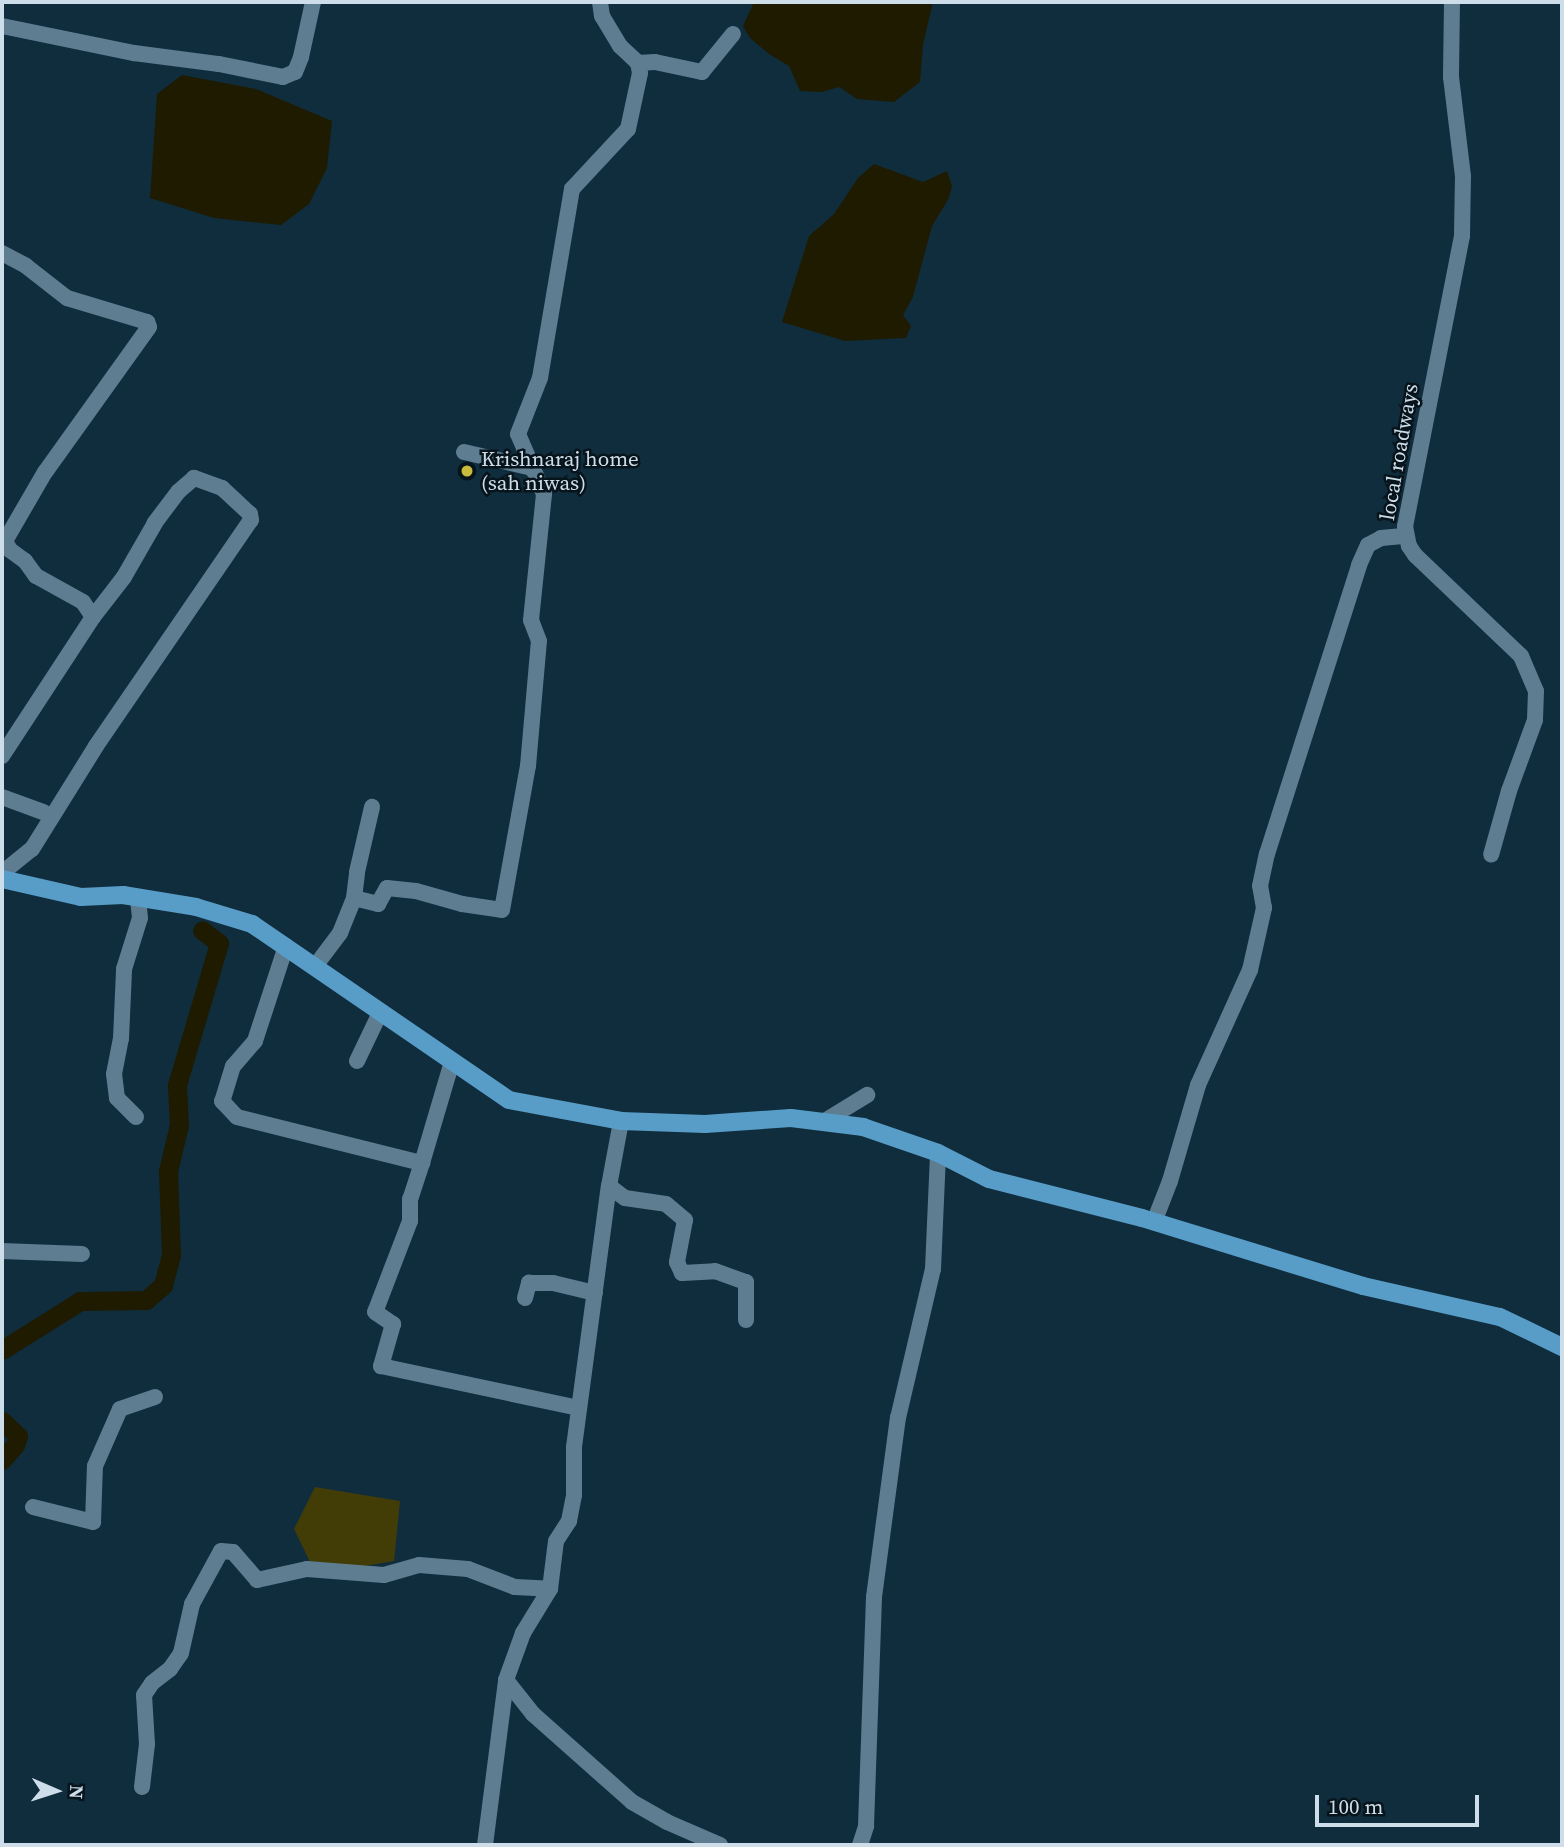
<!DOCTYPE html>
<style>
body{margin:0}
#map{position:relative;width:1564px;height:1847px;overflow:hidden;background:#102d3e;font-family:"Source Serif 4",serif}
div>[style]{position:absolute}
.green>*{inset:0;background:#423d06}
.water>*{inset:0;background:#1e1b00}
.river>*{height:19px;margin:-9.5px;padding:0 9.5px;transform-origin:9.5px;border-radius:9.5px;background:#1e1b00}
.minor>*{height:16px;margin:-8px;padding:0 8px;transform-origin:8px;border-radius:8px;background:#5f7d91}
.major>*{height:18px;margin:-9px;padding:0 9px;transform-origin:9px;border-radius:9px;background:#589dc8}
.dots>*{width:19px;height:19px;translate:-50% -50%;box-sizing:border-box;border:4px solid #08141c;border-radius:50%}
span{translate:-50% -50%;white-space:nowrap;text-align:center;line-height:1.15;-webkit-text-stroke:5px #08141c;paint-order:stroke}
.street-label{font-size:21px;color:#cddde9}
.poi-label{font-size:21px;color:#cddde9}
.left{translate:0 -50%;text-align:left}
.frame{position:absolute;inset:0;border:4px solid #cddde9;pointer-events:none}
.north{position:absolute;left:21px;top:1756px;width:70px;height:70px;-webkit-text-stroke:5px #08141c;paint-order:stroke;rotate:93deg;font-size:19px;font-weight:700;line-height:28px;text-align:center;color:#cddde9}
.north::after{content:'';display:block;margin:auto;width:24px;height:32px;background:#cddde9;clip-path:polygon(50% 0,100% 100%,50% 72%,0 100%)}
.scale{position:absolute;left:1315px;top:1795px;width:164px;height:32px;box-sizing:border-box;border:4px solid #cddde9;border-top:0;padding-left:9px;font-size:21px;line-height:24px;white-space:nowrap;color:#cddde9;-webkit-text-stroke:5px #08141c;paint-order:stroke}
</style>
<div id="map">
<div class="green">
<i style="clip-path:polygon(315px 1487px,400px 1501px,394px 1561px,336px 1571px,311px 1564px,294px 1529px)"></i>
</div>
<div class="water">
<i style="clip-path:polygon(754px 2px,933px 2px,923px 45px,920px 82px,894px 102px,857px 99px,839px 87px,822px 92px,800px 91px,789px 66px,769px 54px,750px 38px,743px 26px)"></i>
<i style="clip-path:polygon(182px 75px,256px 89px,332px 121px,327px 168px,309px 204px,281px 225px,214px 218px,150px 198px,157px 94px)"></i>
<i style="clip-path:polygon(874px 164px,923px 182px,947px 171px,952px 186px,949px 198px,932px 226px,913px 297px,903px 315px,911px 326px,906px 338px,845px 341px,782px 322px,809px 236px,834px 214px,858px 178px)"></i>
</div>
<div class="river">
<i style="left:2px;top:1350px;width:92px;rotate:-32.1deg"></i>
<i style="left:80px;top:1301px;width:66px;rotate:-0.9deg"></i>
<i style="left:146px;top:1300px;width:23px;rotate:-41deg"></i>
<i style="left:163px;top:1285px;width:31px;rotate:-75deg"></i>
<i style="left:171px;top:1255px;width:84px;rotate:-92deg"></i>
<i style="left:168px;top:1171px;width:47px;rotate:-76.6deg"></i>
<i style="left:179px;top:1125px;width:40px;rotate:-92.9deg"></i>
<i style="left:177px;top:1085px;width:148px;rotate:-73.5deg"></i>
<i style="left:219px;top:943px;width:21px;rotate:-143deg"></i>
<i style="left:2px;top:1421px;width:22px;rotate:43deg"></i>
<i style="left:18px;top:1436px;width:9px;rotate:108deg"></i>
<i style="left:15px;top:1445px;width:20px;rotate:131deg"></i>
</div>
<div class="minor">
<i style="left:600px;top:2px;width:14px;rotate:82deg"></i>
<i style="left:602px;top:16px;width:35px;rotate:59deg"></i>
<i style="left:620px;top:46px;width:25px;rotate:43deg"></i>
<i style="left:1452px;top:2px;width:75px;rotate:90.8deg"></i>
<i style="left:1451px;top:77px;width:100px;rotate:83.1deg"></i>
<i style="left:1463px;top:176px;width:60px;rotate:91deg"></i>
<i style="left:1462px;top:236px;width:296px;rotate:101.1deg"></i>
<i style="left:1405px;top:526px;width:20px;rotate:79deg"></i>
<i style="left:1409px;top:546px;width:11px;rotate:56deg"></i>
<i style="left:1415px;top:555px;width:146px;rotate:43.6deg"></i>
<i style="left:1521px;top:656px;width:38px;rotate:67deg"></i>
<i style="left:1536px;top:691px;width:29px;rotate:92deg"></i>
<i style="left:1535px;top:720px;width:76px;rotate:110.1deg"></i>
<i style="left:1509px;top:791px;width:66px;rotate:105.7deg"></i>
<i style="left:2px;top:26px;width:135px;rotate:11.6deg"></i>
<i style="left:134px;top:53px;width:86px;rotate:7.4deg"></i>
<i style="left:219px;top:64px;width:65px;rotate:11.5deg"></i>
<i style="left:283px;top:77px;width:13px;rotate:-23deg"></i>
<i style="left:295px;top:72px;width:16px;rotate:-68deg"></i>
<i style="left:301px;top:57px;width:56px;rotate:-77.7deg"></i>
<i style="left:2px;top:253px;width:27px;rotate:28deg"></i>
<i style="left:26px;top:266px;width:52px;rotate:38deg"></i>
<i style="left:67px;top:298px;width:84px;rotate:16.7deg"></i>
<i style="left:147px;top:322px;width:5px;rotate:68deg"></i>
<i style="left:149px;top:327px;width:178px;rotate:125.6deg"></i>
<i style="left:45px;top:472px;width:80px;rotate:120.1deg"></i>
<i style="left:5px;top:541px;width:3px;rotate:-162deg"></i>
<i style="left:464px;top:452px;width:70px;rotate:13.2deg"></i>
<i style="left:2px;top:756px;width:166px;rotate:-56.8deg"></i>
<i style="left:93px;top:617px;width:18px;rotate:-124deg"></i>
<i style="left:83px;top:602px;width:54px;rotate:-151deg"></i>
<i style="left:36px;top:576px;width:19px;rotate:-126deg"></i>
<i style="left:25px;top:561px;width:19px;rotate:-144deg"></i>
<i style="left:10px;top:550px;width:10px;rotate:-119deg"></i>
<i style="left:2px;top:797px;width:44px;rotate:20.1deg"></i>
<i style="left:2px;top:873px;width:38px;rotate:-39deg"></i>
<i style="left:32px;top:849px;width:121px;rotate:-58.1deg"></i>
<i style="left:96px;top:746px;width:274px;rotate:-55.6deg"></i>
<i style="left:251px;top:520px;width:6px;rotate:-99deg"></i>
<i style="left:250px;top:514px;width:38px;rotate:-137deg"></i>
<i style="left:222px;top:488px;width:30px;rotate:-160deg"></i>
<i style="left:194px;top:478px;width:21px;rotate:139deg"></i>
<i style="left:178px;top:492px;width:39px;rotate:127deg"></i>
<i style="left:155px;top:523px;width:62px;rotate:119.9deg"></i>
<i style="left:124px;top:577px;width:51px;rotate:127.8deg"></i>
<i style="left:354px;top:898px;width:25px;rotate:14deg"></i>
<i style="left:378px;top:904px;width:18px;rotate:-61deg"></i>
<i style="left:387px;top:888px;width:29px;rotate:6deg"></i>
<i style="left:416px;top:891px;width:48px;rotate:15.8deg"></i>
<i style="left:462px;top:904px;width:40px;rotate:8.5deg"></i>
<i style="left:502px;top:910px;width:146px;rotate:-79.8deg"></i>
<i style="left:528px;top:766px;width:125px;rotate:-85deg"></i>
<i style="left:539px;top:641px;width:22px;rotate:-111deg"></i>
<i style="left:531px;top:620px;width:127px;rotate:-84.1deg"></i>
<i style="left:544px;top:494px;width:65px;rotate:-113.4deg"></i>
<i style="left:518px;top:434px;width:60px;rotate:-68.6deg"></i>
<i style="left:540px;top:378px;width:192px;rotate:-80.4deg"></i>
<i style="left:572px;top:189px;width:82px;rotate:-47deg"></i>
<i style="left:628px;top:129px;width:57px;rotate:-77.9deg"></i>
<i style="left:640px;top:73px;width:10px;rotate:-101deg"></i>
<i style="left:638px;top:63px;width:17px;rotate:-3deg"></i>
<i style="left:655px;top:62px;width:48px;rotate:12deg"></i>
<i style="left:702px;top:72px;width:49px;rotate:-50.8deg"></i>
<i style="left:286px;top:946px;width:100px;rotate:108.1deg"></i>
<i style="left:255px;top:1041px;width:33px;rotate:131deg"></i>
<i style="left:233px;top:1066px;width:37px;rotate:107deg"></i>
<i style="left:222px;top:1101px;width:22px;rotate:47deg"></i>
<i style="left:237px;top:1117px;width:191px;rotate:14deg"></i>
<i style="left:422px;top:1163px;width:105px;rotate:-73.5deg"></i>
<i style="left:316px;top:965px;width:40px;rotate:-53deg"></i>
<i style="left:340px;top:933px;width:38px;rotate:-68deg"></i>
<i style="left:354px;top:898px;width:26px;rotate:-83deg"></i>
<i style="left:357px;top:872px;width:67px;rotate:-77deg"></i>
<i style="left:357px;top:1061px;width:55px;rotate:-64.4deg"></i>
<i style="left:136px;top:1117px;width:27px;rotate:-135deg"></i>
<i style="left:117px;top:1098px;width:24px;rotate:-97deg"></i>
<i style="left:114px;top:1074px;width:36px;rotate:-79deg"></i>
<i style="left:121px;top:1039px;width:70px;rotate:-87.5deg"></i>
<i style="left:124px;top:969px;width:53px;rotate:-72.6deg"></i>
<i style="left:140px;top:918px;width:20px;rotate:-96deg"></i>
<i style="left:823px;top:1122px;width:52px;rotate:-31.5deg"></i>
<i style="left:422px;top:1163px;width:38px;rotate:108deg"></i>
<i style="left:410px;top:1199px;width:22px;rotate:90deg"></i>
<i style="left:410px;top:1221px;width:97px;rotate:111deg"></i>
<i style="left:375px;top:1312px;width:22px;rotate:34deg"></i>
<i style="left:393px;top:1324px;width:44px;rotate:105.9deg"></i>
<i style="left:381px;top:1366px;width:202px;rotate:12deg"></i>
<i style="left:609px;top:1186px;width:20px;rotate:37deg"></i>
<i style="left:625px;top:1198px;width:41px;rotate:8.3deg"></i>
<i style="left:666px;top:1204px;width:25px;rotate:40deg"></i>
<i style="left:685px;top:1220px;width:43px;rotate:100.8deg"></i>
<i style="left:677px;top:1262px;width:12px;rotate:66deg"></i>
<i style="left:682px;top:1273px;width:33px;rotate:-3deg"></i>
<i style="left:715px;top:1271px;width:33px;rotate:20deg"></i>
<i style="left:746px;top:1282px;width:38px;rotate:90deg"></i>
<i style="left:1154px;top:1222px;width:44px;rotate:-68.7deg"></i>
<i style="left:1170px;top:1181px;width:100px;rotate:-73.7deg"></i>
<i style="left:1198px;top:1085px;width:126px;rotate:-65.7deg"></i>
<i style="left:1250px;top:970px;width:64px;rotate:-77.3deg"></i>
<i style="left:1264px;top:908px;width:22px;rotate:-100deg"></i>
<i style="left:1260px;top:886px;width:33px;rotate:-78deg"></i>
<i style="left:1267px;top:854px;width:303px;rotate:-72.3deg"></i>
<i style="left:1359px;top:565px;width:22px;rotate:-66deg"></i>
<i style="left:1368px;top:545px;width:15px;rotate:-28deg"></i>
<i style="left:1381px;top:538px;width:25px;rotate:-5deg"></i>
<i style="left:2px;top:1251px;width:80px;rotate:2.1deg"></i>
<i style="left:525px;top:1298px;width:16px;rotate:-75deg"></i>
<i style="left:529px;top:1283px;width:24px"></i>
<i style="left:553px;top:1283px;width:43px;rotate:13.4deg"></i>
<i style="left:33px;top:1507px;width:62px;rotate:14deg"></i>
<i style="left:93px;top:1522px;width:56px;rotate:-88deg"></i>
<i style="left:95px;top:1466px;width:62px;rotate:-66.3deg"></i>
<i style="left:120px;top:1409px;width:37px;rotate:-19deg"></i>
<i style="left:506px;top:1680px;width:43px;rotate:51.5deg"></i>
<i style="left:533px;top:1714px;width:132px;rotate:41.6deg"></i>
<i style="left:632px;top:1802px;width:40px;rotate:29.7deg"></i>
<i style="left:667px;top:1822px;width:58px;rotate:23.5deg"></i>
<i style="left:142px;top:1787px;width:43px;rotate:-83.4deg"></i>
<i style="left:147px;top:1744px;width:49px;rotate:-93.5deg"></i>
<i style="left:144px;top:1695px;width:14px;rotate:-56deg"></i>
<i style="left:152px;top:1683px;width:23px;rotate:-38deg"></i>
<i style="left:170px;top:1669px;width:19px;rotate:-55deg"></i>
<i style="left:181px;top:1653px;width:50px;rotate:-77.3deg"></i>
<i style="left:192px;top:1604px;width:60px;rotate:-61.3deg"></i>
<i style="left:221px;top:1551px;width:12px;rotate:5deg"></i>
<i style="left:233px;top:1552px;width:37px;rotate:49deg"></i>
<i style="left:257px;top:1580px;width:51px;rotate:-12.4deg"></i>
<i style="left:307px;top:1569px;width:77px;rotate:4.5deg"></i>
<i style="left:384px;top:1575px;width:36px;rotate:-16deg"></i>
<i style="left:419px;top:1565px;width:49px;rotate:4.7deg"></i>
<i style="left:468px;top:1569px;width:50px;rotate:21deg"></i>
<i style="left:515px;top:1587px;width:35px;rotate:3deg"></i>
<i style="left:485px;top:1845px;width:166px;rotate:-82.7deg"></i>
<i style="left:506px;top:1680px;width:50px;rotate:-70.1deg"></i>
<i style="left:523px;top:1633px;width:52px;rotate:-58.5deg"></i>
<i style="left:550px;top:1589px;width:48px;rotate:-82.9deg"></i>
<i style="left:556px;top:1541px;width:24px;rotate:-57deg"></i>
<i style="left:569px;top:1521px;width:26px;rotate:-79deg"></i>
<i style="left:574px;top:1495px;width:48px;rotate:-90deg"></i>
<i style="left:574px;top:1447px;width:263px;rotate:-82.4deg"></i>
<i style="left:609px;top:1186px;width:66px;rotate:-79.5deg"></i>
<i style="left:860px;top:1845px;width:20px;rotate:-72deg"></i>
<i style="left:866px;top:1826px;width:229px;rotate:-88deg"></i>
<i style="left:874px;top:1597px;width:181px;rotate:-82.4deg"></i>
<i style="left:898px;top:1418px;width:153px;rotate:-76.8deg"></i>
<i style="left:933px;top:1269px;width:116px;rotate:-87.5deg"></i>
</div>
<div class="major">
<i style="left:2px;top:879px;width:81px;rotate:12.8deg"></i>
<i style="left:81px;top:897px;width:42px;rotate:-2.7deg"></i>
<i style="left:123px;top:895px;width:74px;rotate:9.3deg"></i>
<i style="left:196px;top:907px;width:59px;rotate:16.9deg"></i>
<i style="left:252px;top:924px;width:311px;rotate:34.4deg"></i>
<i style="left:509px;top:1100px;width:114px;rotate:10.6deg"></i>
<i style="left:621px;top:1121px;width:84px;rotate:2deg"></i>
<i style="left:705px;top:1124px;width:86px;rotate:-4deg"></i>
<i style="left:791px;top:1118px;width:73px;rotate:7.1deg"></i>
<i style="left:863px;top:1127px;width:79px;rotate:19.1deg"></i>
<i style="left:938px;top:1153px;width:57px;rotate:27deg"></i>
<i style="left:989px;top:1179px;width:158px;rotate:14.3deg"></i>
<i style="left:1142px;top:1218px;width:231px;rotate:17.1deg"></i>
<i style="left:1363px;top:1286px;width:140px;rotate:12.8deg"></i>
<i style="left:1500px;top:1317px;width:69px;rotate:25.8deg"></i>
</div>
<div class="dots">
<i style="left:467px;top:471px;background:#c9bb3b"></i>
</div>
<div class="street-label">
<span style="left:1399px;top:452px;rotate:-80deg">local roadways</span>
</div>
<div class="poi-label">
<span class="left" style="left:481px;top:471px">Krishnaraj home<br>(sah niwas)</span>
</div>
<div class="frame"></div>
<div class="north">N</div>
<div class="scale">100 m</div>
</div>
